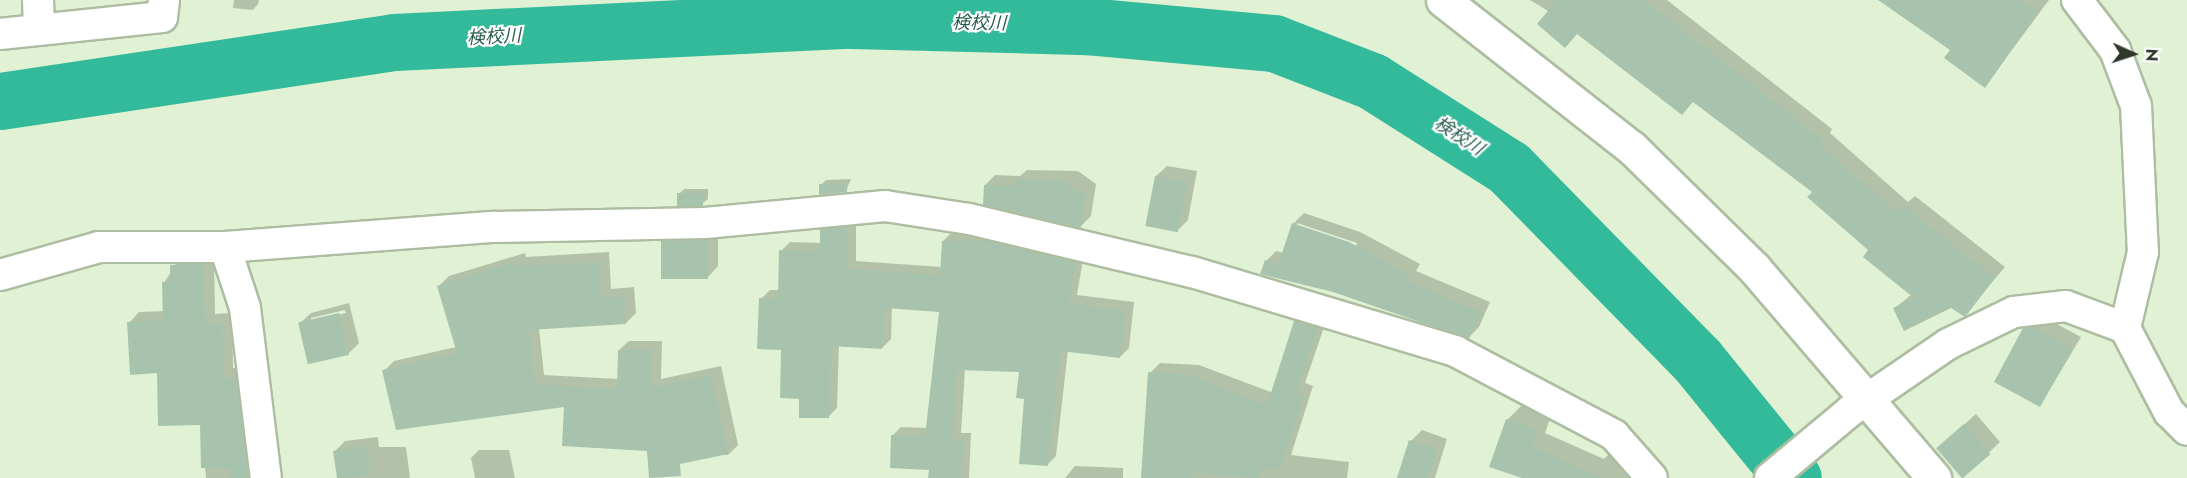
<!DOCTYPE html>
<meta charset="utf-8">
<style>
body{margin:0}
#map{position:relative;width:2187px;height:478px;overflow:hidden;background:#e1f2d4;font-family:Jost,"Noto Sans JP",sans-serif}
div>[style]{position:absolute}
.shadow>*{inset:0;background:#0003}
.river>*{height:57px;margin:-28.5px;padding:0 28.5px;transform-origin:28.5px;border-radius:28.5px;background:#33ba9b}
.building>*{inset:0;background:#a7c3ad;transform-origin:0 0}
.roads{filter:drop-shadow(2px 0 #adbda1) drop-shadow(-2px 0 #adbda1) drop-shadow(0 2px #adbda1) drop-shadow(0 -2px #adbda1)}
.street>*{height:30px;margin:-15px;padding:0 15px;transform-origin:15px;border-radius:15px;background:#fff}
.secondary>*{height:33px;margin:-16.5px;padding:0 16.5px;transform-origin:16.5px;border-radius:16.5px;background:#fff}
span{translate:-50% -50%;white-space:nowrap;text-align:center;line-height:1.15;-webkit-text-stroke:4.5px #fff;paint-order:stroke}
.water-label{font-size:18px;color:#285d4f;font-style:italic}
.north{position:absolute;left:2103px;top:24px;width:60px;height:60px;-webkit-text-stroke:4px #fff;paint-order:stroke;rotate:93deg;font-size:16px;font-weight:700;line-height:24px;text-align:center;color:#30372b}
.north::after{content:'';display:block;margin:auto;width:21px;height:27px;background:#30372b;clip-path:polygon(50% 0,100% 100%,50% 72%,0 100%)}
</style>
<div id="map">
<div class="shadow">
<i style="clip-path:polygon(234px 0,259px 0,258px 4px,253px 10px,233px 8px)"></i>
<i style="clip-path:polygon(1530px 0,1667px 0,1832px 129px,1830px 133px,1908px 202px,1915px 196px,2005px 267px,1964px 315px,1951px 306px,1895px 308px,1912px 294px,1814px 192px,1694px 101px)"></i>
<i style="clip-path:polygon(1909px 0,2049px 0,1985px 86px)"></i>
<i style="clip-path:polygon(1167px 166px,1197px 171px,1188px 220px,1177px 231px,1156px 176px)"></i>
<i style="clip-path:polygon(1027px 170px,1078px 171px,1096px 184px,1091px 216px,1081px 226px,985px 185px,995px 175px,1020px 176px)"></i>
<i style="clip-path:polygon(851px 179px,846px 191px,821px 185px,826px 180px)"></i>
<i style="clip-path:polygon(684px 189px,708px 189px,708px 199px,702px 204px,678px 195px)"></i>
<i style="clip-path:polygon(evenodd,1304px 213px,1360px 232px,1420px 264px,1416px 271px,1490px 302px,1479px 327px,1469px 337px,1266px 261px,1276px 251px,1284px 253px,1293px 224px,1304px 213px,1297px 223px,1357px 243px,1356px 246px,1297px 226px,1297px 223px)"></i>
<i style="clip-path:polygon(856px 219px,856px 261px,942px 267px,943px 241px,952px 232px,991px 231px,1084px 253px,1077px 295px,1134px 302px,1129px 348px,1120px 357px,1068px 350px,1056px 456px,1047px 465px,1020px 370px,965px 369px,961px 433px,971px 433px,969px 478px,930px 478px,930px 468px,892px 436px,901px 427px,928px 428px,940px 310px,892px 307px,891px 339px,882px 348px,839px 345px,837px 408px,828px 417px,800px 397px,761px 299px,770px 290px,780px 290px,781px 251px,790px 242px,821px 243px,821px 230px,830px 221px)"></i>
<i style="clip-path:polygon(718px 230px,718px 266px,708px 277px,662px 242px,673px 231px)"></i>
<i style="clip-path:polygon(609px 252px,611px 289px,634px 287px,636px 313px,626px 323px,539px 328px,544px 375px,619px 379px,619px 350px,629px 341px,662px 341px,661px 379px,721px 366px,738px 445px,728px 455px,564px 444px,566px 405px,384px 371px,394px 361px,456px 347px,439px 286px,449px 276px,525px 253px,526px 257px)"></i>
<i style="clip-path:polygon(214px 255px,215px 314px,232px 313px,233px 368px,246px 368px,264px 478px,206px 478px,201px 423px,158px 372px,129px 323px,139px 312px,165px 311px,164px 283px,181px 256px)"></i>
<i style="clip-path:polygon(evenodd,349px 303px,359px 343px,348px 354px,300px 323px,311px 313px,349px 303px,345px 310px,346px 313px,311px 321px,311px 318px,345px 310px)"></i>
<i style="clip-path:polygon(1305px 311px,1327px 318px,1305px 383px,1313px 386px,1291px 455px,1349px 462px,1347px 478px,1143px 478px,1150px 373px,1160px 363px,1199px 365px,1273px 393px,1295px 321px)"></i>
<i style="clip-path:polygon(2044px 317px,2081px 337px,2040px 406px,2024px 329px)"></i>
<i style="clip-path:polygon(1521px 406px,1551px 416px,1545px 433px,1604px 459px,1612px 451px,1636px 461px,1629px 478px,1527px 478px,1507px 420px)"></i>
<i style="clip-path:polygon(1976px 414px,2000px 442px,1963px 477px,1949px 438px)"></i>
<i style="clip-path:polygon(1422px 430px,1447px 439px,1435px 478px,1400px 478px,1411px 441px)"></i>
<i style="clip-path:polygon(378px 437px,379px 447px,406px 447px,410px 478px,338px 478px,335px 451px,345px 441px)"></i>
<i style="clip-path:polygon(479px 450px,509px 450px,515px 478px,475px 478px,471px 458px)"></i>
<i style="clip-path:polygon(1075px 466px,1123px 468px,1123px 478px,1065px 478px)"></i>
</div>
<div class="river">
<i style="left:0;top:101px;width:398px;rotate:-8.5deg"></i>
<i style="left:394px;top:42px;width:459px;rotate:-2.8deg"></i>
<i style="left:852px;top:20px;width:235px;rotate:1.5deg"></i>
<i style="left:1087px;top:26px;width:188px;rotate:5.2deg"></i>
<i style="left:1274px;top:43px;width:105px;rotate:21.2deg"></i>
<i style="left:1372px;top:81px;width:162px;rotate:32.4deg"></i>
<i style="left:1509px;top:168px;width:269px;rotate:45.6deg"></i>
<i style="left:1697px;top:360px;width:152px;rotate:50.9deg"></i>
</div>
<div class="building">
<i style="clip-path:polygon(1557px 0,1645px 0,1823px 140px,1820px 144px,1897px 213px,1903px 205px,1995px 278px,1965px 317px,1951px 308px,1904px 331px,1893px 308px,1914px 298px,1863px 257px,1868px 250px,1807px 197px,1812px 192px,1693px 102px,1682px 115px,1577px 34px,1565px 48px,1537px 24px)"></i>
<i style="clip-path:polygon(1878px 0,2022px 0,2038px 12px,1985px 88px,1944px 58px,1950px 50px)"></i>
<i style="left:1155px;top:176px;width:33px;height:51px;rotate:11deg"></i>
<i style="clip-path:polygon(1015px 179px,1068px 181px,1068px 187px,1086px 194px,1081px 228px,983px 205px,984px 185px,1015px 186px)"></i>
<i style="clip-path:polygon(819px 184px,846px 184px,847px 192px,819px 195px)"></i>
<i style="left:703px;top:193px;width:13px;height:26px;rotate:90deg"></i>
<i style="clip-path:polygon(1292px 223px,1349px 242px,1410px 275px,1407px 281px,1481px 312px,1469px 339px,1333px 292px,1260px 274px,1265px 260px,1278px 265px)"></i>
<i style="clip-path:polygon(847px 227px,848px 269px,940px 275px,942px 241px,981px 240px,1076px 262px,1069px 303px,1126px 311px,1120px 358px,1060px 351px,1048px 466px,1019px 464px,1024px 399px,1016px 398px,1019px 372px,957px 370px,953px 441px,963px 441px,961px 478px,928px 478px,929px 470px,890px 468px,891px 435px,925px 437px,939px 312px,885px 308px,882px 349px,831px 346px,829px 418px,799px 418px,799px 399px,780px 398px,781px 350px,757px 349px,759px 298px,778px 299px,779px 250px,820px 251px,820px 229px)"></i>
<i style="left:708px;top:240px;width:39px;height:47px;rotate:90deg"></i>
<i style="clip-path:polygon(516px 261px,516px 266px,599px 262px,602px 298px,625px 296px,626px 324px,529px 330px,535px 384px,617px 389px,618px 350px,652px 350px,652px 388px,711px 375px,728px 454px,680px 464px,681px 476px,649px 478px,647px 451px,562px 446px,564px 407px,396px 430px,382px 370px,457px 353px,437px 286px)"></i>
<i style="clip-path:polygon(204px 264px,205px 324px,222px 323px,224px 378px,236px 378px,249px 478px,230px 478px,230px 468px,201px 468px,200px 425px,158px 426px,157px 373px,130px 375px,127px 322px,163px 320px,162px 282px,170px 282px,170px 265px)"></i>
<i style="left:339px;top:313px;width:43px;height:42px;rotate:77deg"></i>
<i style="clip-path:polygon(1294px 321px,1318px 328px,1296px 393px,1304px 396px,1280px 470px,1259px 468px,1258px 478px,1193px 473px,1193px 478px,1141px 478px,1148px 372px,1189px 375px,1267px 405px)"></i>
<i style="clip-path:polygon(2033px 327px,2072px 349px,2040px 407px,1994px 382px,2023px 328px)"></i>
<i style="clip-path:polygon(1506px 419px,1538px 429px,1532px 447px,1604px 478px,1522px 478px,1489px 467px)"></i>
<i style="left:1964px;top:424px;width:40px;height:37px;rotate:49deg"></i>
<i style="clip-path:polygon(1409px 440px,1438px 449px,1428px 478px,1397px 478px)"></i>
<i style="clip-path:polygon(368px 446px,370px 476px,337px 478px,333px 451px)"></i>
</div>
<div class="roads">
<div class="street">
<i style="left:38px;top:0;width:29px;rotate:88deg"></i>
<i style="left:2077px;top:0;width:63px;rotate:52.8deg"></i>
<i style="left:2115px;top:50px;width:60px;rotate:69.4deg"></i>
<i style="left:2136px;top:106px;width:146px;rotate:87.3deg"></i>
<i style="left:2143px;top:252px;width:78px;rotate:103.3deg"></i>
<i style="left:2125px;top:328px;width:95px;rotate:62.4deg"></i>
<i style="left:2169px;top:412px;width:25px;rotate:45deg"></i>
<i style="left:0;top:34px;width:163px;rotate:-6deg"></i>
<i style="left:162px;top:17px;width:17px;rotate:-83deg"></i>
<i style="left:225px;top:247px;width:64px;rotate:71.8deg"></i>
<i style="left:245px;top:308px;width:171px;rotate:83deg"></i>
<i style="left:0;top:275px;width:103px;rotate:-15.8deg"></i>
<i style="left:99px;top:247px;width:126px"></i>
<i style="left:225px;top:247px;width:270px;rotate:-4.3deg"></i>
<i style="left:494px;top:227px;width:211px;rotate:-1.1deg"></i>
<i style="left:705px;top:223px;width:181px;rotate:-5.4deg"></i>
<i style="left:885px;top:206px;width:85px;rotate:8.8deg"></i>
<i style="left:969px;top:219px;width:229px;rotate:13.4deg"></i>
<i style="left:1192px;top:272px;width:275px;rotate:16.7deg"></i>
<i style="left:1455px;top:351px;width:180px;rotate:27.8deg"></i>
<i style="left:1614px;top:435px;width:57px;rotate:48.5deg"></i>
<i style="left:1770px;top:478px;width:104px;rotate:-39.9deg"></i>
<i style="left:1850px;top:411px;width:119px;rotate:-34.4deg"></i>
<i style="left:1948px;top:344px;width:73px;rotate:-25.9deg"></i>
<i style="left:2014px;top:312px;width:52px;rotate:-6.6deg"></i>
<i style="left:2066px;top:306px;width:63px;rotate:20.4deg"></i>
</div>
<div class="secondary">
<i style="left:1443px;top:0;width:240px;rotate:38.1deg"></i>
<i style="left:1632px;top:148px;width:171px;rotate:44.5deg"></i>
<i style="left:1754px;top:268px;width:277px;rotate:49.4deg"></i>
</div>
</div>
<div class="water-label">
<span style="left:979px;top:23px;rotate:1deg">検校川</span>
<span style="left:494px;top:37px;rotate:-3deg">検校川</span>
<span style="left:1459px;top:136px;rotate:33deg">検校川</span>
</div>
<div class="north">N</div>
</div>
